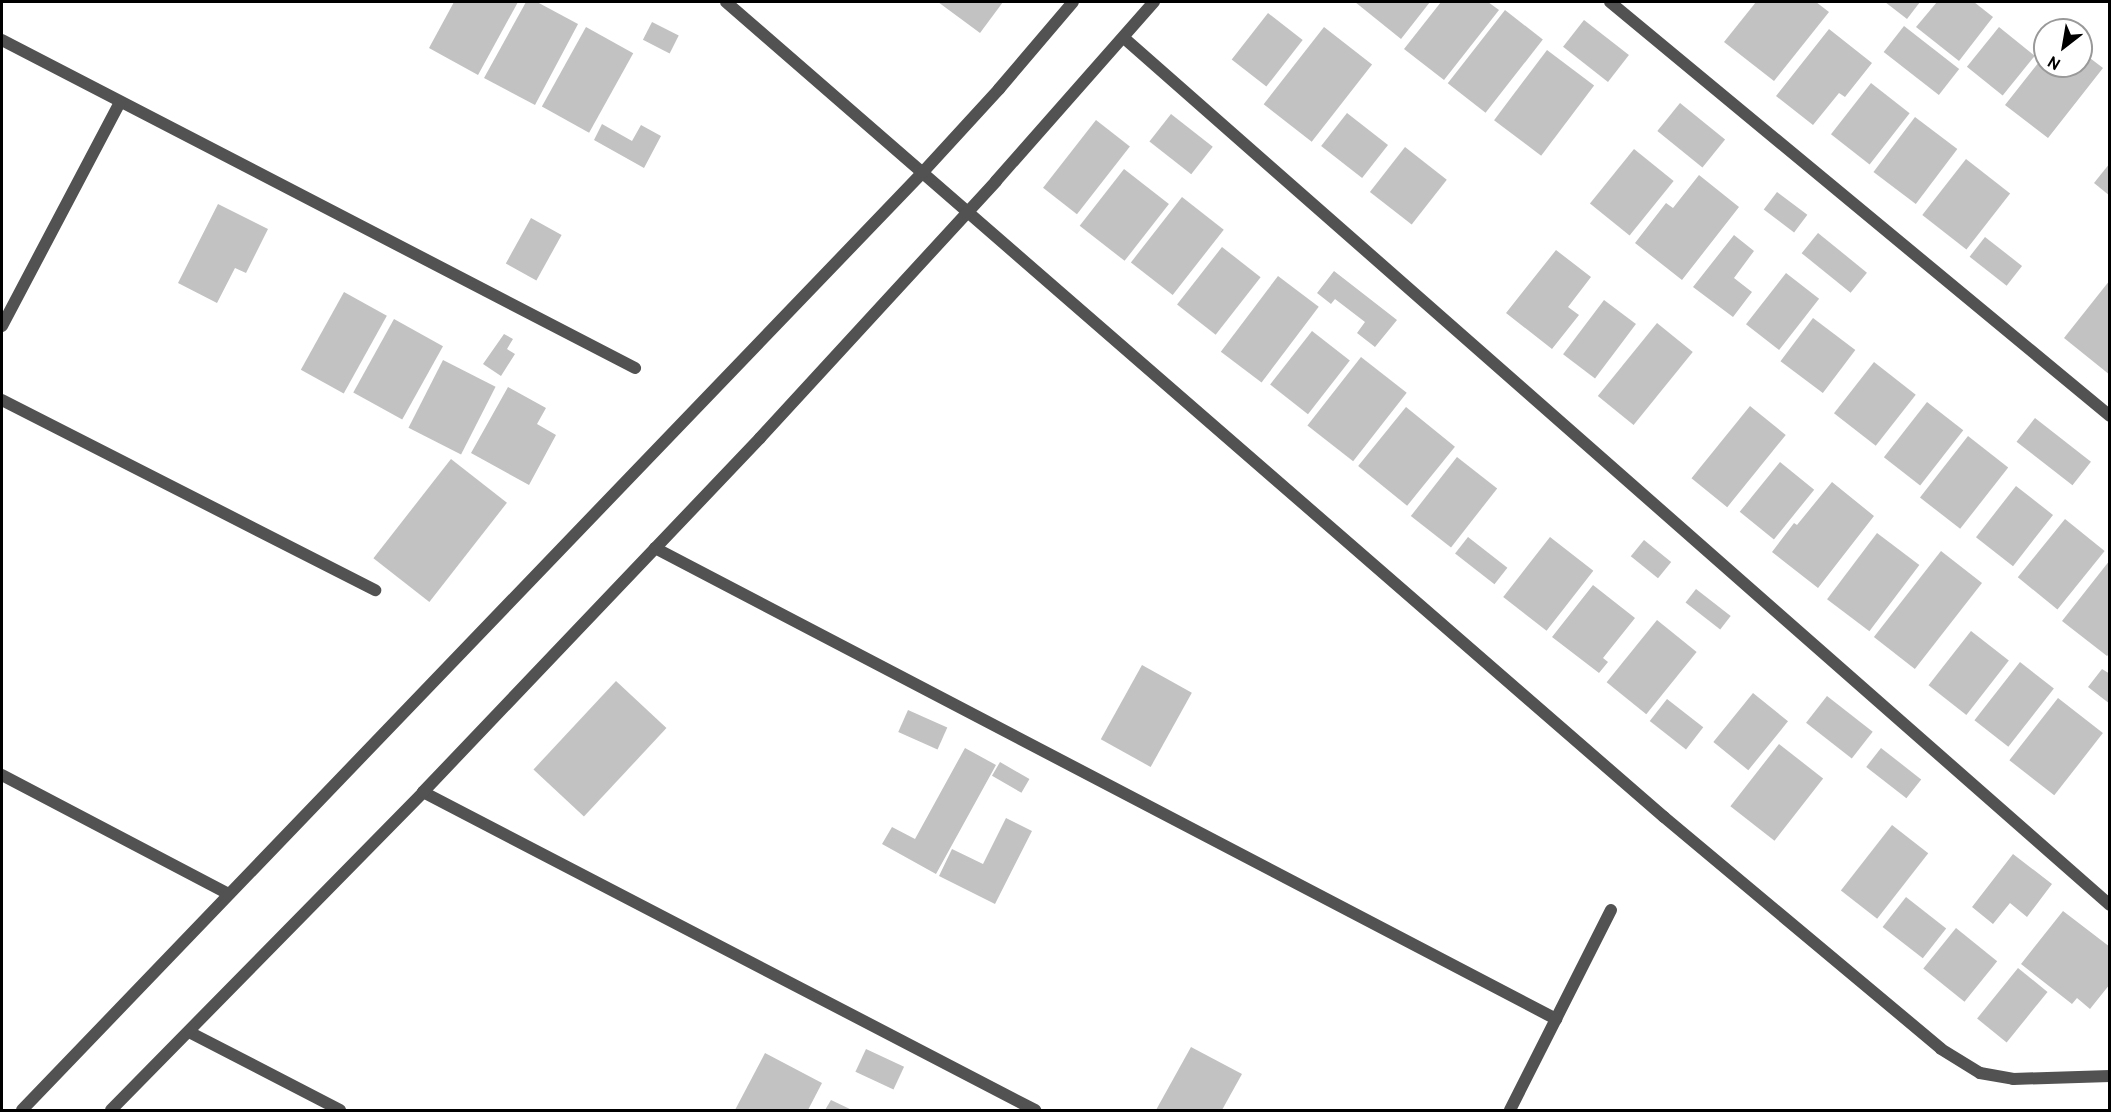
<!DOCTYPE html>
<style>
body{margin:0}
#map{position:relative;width:2111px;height:1112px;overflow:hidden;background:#fff;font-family:Overpass,sans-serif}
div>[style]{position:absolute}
.building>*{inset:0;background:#c2c2c2;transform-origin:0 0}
.minor>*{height:12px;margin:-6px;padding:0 6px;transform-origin:6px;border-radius:6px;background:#525252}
.tertiary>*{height:12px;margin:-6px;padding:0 6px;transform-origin:6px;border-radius:6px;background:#525252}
span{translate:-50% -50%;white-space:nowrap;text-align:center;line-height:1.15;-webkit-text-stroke:6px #fff;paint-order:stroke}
.frame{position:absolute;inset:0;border:3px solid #000;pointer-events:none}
.north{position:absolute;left:2033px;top:18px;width:60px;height:60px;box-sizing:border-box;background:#fff;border:2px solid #999;border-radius:50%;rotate:211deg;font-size:16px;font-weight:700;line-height:24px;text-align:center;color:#000}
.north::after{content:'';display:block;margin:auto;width:21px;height:27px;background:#000;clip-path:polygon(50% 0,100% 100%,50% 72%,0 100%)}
</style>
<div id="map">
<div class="building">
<i style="clip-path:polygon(454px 2px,518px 2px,478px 75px,429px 48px)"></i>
<i style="clip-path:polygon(526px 2px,537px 2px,578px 24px,535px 105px,484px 78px)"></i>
<i style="clip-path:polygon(938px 2px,1003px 2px,980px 33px)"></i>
<i style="clip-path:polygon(1355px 2px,1430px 2px,1401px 39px)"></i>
<i style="clip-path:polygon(1441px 2px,1488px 2px,1499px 10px,1444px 80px,1404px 49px)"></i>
<i style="clip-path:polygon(1756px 2px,1816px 2px,1829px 12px,1774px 81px,1724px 42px)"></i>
<i style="clip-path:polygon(1885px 2px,1920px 2px,1907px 19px)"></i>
<i style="clip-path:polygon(1937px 2px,1974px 2px,1993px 17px,1959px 61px,1916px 27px)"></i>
<i style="left:1505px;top:10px;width:48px;height:93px;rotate:38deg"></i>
<i style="left:1268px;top:13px;width:44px;height:59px;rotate:38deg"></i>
<i style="left:1584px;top:20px;width:57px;height:34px;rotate:38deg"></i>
<i style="left:652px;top:22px;width:30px;height:20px;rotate:27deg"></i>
<i style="left:1904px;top:26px;width:70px;height:33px;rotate:38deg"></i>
<i style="left:586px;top:27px;width:54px;height:91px;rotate:29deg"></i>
<i style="left:1324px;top:27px;width:61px;height:98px;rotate:38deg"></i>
<i style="left:1999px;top:27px;width:46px;height:51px;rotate:39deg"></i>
<i style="clip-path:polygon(1829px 29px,1872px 63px,1845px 97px,1839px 93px,1813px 125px,1776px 96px)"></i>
<i style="left:1547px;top:50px;width:59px;height:88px;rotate:37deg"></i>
<i style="clip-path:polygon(2086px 55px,2103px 68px,2048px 138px,2005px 105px,2039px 62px,2042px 64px,2045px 60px,2045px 66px,2071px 66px,2075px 69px,2081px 66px)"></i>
<i style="left:1871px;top:83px;width:49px;height:65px;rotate:38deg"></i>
<i style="left:1680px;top:103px;width:58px;height:36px;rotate:39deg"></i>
<i style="left:1347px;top:113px;width:52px;height:42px;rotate:38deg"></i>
<i style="left:1171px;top:114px;width:53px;height:35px;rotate:38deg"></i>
<i style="left:1915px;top:117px;width:53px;height:69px;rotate:37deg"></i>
<i style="left:1096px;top:120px;width:43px;height:86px;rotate:38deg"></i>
<i style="clip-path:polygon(602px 124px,632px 141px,641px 125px,661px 136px,644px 168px,594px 140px)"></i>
<i style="left:1405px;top:147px;width:53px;height:57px;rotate:38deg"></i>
<i style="left:1634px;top:149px;width:51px;height:70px;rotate:39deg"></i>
<i style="left:1966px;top:159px;width:56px;height:71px;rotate:38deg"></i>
<i style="clip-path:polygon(2110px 163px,2110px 196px,2094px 183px)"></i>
<i style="left:1124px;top:169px;width:57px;height:72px;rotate:38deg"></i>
<i style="clip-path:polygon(1699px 175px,1739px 207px,1682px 280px,1635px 243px,1666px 203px,1673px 208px)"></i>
<i style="left:1777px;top:192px;width:38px;height:22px;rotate:37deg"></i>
<i style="left:1182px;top:197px;width:53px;height:83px;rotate:38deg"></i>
<i style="clip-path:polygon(218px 204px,268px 229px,246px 273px,235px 268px,217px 303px,178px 283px)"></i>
<i style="left:531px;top:218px;width:35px;height:52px;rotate:29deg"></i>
<i style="left:1818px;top:233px;width:63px;height:26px;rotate:39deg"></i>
<i style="clip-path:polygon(1734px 235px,1754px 251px,1734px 278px,1752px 292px,1733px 317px,1693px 287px)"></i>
<i style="left:1985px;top:237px;width:47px;height:25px;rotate:38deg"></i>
<i style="left:1222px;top:247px;width:49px;height:73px;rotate:38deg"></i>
<i style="clip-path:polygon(1556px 250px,1591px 277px,1568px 307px,1579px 315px,1552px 349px,1506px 313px)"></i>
<i style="clip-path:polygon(1334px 271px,1397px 320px,1375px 347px,1357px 333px,1365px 322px,1335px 299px,1331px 304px,1317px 293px)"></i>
<i style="left:1786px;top:273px;width:42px;height:65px;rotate:38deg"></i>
<i style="left:1278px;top:276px;width:51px;height:95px;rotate:37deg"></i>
<i style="clip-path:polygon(2110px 280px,2110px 375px,2064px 338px)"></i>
<i style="left:344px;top:292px;width:49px;height:89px;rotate:29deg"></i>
<i style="left:1604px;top:300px;width:40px;height:68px;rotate:37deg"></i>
<i style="left:1813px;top:318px;width:53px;height:54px;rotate:37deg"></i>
<i style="left:394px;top:319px;width:56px;height:84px;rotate:29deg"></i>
<i style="left:1657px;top:323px;width:46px;height:94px;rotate:39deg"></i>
<i style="left:1312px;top:331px;width:48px;height:68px;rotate:38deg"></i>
<i style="clip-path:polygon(504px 334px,513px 339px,507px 349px,515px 354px,501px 376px,483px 364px)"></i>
<i style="left:1361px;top:357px;width:58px;height:87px;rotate:38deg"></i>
<i style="left:443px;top:360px;width:59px;height:76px;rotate:27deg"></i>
<i style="left:1874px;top:362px;width:53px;height:65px;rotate:38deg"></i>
<i style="clip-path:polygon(508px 387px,546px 408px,537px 424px,556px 435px,529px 485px,471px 453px)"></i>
<i style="left:1927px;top:402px;width:46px;height:70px;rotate:38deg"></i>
<i style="left:1750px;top:406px;width:46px;height:93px;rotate:39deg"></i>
<i style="left:1406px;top:407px;width:63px;height:76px;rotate:39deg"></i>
<i style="left:2035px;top:418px;width:71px;height:30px;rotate:38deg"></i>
<i style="left:1968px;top:436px;width:51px;height:78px;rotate:38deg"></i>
<i style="left:1457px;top:457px;width:51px;height:75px;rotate:38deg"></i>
<i style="left:451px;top:459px;width:71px;height:126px;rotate:38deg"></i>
<i style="left:1780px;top:462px;width:44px;height:64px;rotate:39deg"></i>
<i style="clip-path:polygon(1832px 482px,1874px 516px,1818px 588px,1772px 552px,1794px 523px,1797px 525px)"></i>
<i style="left:2016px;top:486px;width:47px;height:65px;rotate:38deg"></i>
<i style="left:2065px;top:519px;width:51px;height:75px;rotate:39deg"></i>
<i style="left:1877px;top:533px;width:53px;height:83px;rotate:37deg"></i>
<i style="left:1468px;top:537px;width:50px;height:21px;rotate:38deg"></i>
<i style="left:1550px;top:537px;width:55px;height:76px;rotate:38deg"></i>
<i style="left:1644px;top:540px;width:35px;height:21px;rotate:39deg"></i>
<i style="left:1941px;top:551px;width:52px;height:109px;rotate:38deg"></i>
<i style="clip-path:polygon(2110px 560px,2110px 653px,2107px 656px,2062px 621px)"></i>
<i style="clip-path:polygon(1593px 585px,1635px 618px,1603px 658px,1608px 662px,1599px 673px,1552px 637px)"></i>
<i style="left:1696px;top:589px;width:44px;height:17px;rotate:38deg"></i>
<i style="left:1657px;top:620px;width:51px;height:80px;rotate:39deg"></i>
<i style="left:1971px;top:631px;width:48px;height:69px;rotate:38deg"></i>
<i style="left:2020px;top:662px;width:43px;height:74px;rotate:38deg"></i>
<i style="left:1142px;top:665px;width:57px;height:85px;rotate:29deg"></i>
<i style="clip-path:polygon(2102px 669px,2110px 674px,2110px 704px,2088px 687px)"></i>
<i style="left:616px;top:681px;width:69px;height:121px;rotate:43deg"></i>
<i style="left:1753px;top:693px;width:45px;height:63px;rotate:39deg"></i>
<i style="left:1827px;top:696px;width:58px;height:34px;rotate:38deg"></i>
<i style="left:2058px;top:698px;width:57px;height:79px;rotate:38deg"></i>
<i style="left:1667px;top:699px;width:46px;height:28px;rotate:38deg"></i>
<i style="left:908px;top:710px;width:43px;height:24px;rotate:24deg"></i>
<i style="left:1779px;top:744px;width:56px;height:79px;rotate:38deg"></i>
<i style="clip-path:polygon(965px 748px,996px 765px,936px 874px,882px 844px,892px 827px,915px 839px)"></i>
<i style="left:1881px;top:748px;width:51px;height:24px;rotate:38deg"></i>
<i style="left:1000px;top:762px;width:34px;height:16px;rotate:30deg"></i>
<i style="clip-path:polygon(1006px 818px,1032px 831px,995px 904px,939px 876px,952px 849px,983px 864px)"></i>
<i style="left:1892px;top:825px;width:46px;height:83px;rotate:38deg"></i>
<i style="clip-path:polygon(2013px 854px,2052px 884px,2027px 917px,2010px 903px,1993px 924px,1972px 907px)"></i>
<i style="left:1906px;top:897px;width:51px;height:38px;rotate:38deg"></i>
<i style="clip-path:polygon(2063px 911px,2110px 947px,2110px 984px,2090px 1009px,2077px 998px,2072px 1004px,2021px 964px)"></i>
<i style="left:1956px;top:928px;width:53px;height:52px;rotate:39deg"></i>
<i style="left:2018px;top:968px;width:38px;height:65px;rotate:39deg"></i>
<i style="clip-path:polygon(1191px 1047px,1242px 1074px,1222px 1110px,1156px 1110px)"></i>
<i style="left:866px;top:1049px;width:42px;height:25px;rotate:25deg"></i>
<i style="clip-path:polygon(765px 1053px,822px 1083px,808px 1110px,735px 1110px)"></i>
<i style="clip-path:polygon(831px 1100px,852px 1110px,825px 1110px)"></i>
</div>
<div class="minor">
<i style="left:726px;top:2px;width:1243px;rotate:40.99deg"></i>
<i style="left:1664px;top:817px;width:361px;rotate:39.9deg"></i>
<i style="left:1941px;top:1049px;width:46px;rotate:31.6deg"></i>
<i style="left:1980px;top:1073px;width:34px;rotate:10deg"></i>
<i style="left:2013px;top:1079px;width:97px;rotate:-1.8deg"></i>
<i style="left:1610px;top:2px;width:649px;rotate:39.62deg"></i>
<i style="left:1124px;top:38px;width:1313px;rotate:41.33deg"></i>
<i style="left:2px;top:40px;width:713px;rotate:27.39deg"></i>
<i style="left:2px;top:326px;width:253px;rotate:-62.2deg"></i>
<i style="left:2px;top:400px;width:419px;rotate:27deg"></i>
<i style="left:655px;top:548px;width:1017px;rotate:27.6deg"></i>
<i style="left:2px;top:775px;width:256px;rotate:27.7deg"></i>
<i style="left:423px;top:792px;width:690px;rotate:27.46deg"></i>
<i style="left:189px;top:1032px;width:170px;rotate:27.3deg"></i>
<i style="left:1510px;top:1110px;width:224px;rotate:-63.2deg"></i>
</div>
<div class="tertiary">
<i style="left:22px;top:1110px;width:1301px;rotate:-46.15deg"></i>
<i style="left:923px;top:172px;width:113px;rotate:-47.5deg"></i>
<i style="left:999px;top:89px;width:114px;rotate:-49.6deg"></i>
<i style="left:111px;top:1110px;width:445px;rotate:-45.5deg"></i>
<i style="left:423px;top:792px;width:489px;rotate:-46.4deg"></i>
<i style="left:760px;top:438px;width:349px;rotate:-47.4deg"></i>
<i style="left:996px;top:181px;width:239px;rotate:-48.6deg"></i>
</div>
<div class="frame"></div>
<div class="north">N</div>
</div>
